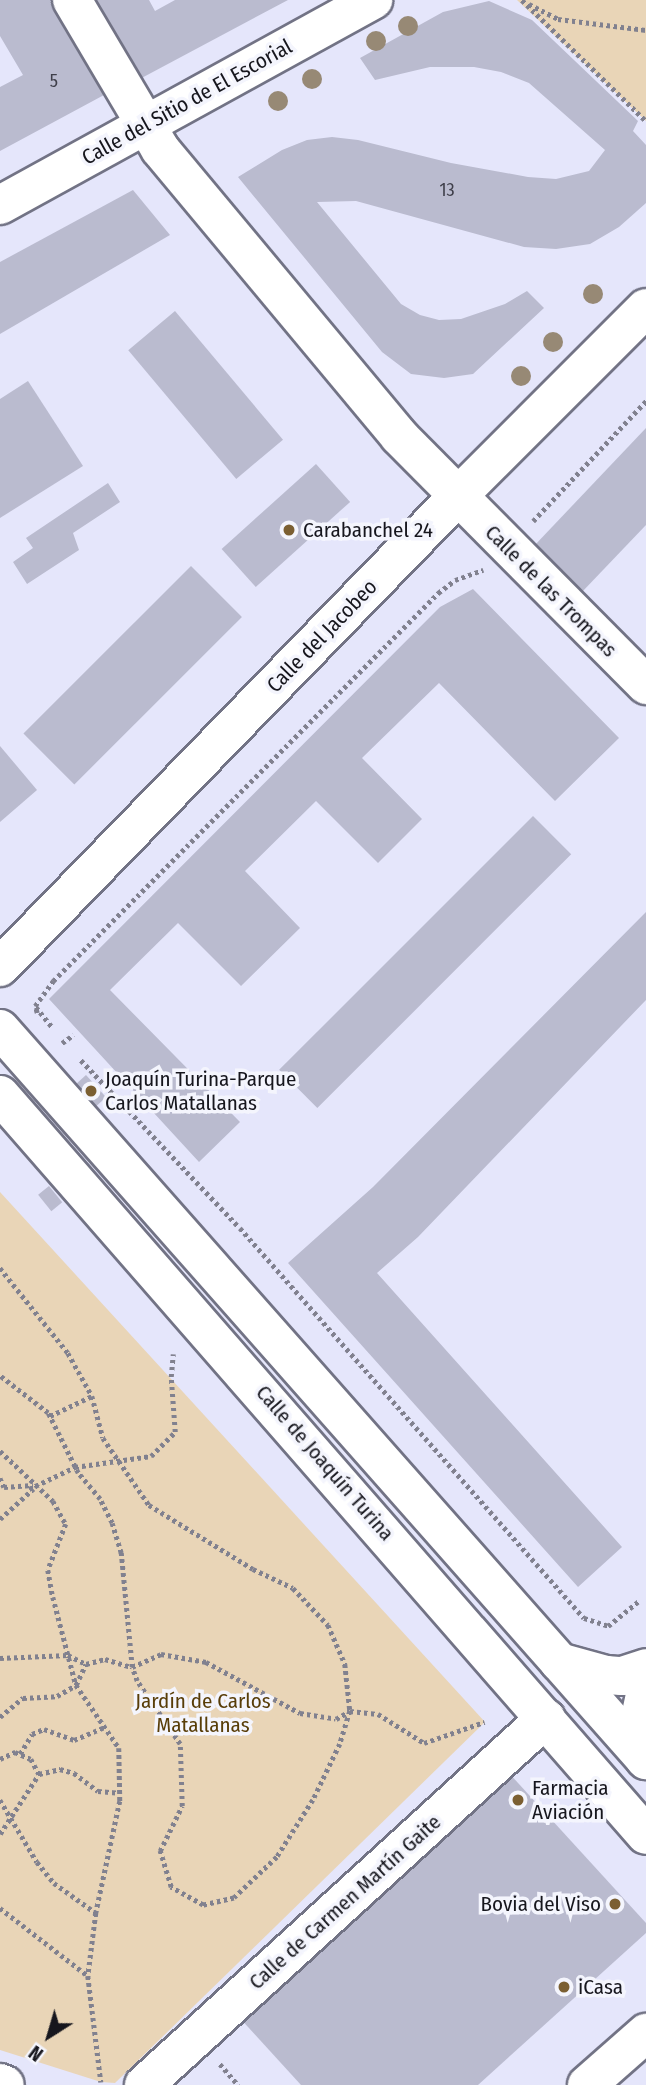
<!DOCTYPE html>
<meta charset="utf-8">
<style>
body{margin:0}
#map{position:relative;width:646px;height:2085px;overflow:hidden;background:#e5e6fb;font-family:"Fira Sans Condensed",sans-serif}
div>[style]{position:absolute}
.green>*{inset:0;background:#e9d5b7}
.building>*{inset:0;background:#babbcf;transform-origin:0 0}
.path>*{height:4.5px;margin-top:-2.25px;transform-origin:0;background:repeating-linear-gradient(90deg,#81818f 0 3.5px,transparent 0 7px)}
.roads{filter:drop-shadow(2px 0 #727385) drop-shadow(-2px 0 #727385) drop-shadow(0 2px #727385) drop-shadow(0 -2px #727385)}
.street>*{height:38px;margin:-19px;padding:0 19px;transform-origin:19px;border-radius:19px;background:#fff}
.secondary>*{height:38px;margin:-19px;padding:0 19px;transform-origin:19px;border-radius:19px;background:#fff}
.trees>*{width:20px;height:20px;margin:-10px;border-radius:50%;background:#978975}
.dots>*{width:19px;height:19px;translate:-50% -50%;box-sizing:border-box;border:4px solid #f4f5fd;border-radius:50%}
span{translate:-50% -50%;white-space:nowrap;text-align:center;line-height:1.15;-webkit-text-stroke:7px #f4f5fd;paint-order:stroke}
.number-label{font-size:18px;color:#3f3f4a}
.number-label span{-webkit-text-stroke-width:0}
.street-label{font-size:21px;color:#16161d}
.poi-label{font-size:21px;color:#16161d}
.left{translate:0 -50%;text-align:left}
.right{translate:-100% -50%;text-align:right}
.park-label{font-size:21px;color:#583d08}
.north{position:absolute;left:14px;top:2001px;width:70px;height:70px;-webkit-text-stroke:5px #f4f5fd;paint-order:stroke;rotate:217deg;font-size:19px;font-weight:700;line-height:28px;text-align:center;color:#16161d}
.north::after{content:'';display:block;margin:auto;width:24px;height:32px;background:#16161d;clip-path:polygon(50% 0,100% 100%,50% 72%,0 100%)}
</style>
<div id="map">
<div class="green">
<i style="clip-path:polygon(517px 0,646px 0,646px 121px)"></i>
<i style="clip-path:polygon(0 1192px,485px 1722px,115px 2083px,101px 2082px,0 2050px)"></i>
</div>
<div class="building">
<i style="clip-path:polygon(0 0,54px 0,104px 95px,0 151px,0 87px,23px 75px,0 36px)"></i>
<i style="clip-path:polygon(92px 0,149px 0,155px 11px,175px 0,288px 0,136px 81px)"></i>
<i style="clip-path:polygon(489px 1px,532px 20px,638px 121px,633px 131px,646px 145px,646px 203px,619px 227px,590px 244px,556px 249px,524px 247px,356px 201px,317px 202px,401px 304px,420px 315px,439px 320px,461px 319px,505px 304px,527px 291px,544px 308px,473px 374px,444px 378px,411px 374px,382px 352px,238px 177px,282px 150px,307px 140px,332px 137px,358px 140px,451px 163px,528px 177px,556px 179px,589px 171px,605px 150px,529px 83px,501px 72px,474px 67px,430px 67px,375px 80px,360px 58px,443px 12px)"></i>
<i style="clip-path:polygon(133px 190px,170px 235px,0 334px,0 262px)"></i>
<i style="left:175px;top:311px;width:168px;height:61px;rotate:50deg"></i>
<i style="clip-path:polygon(28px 381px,83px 466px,0 518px,0 399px)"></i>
<i style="clip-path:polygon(646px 428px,646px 525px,582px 592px,534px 546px)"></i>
<i style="left:316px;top:464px;width:51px;height:127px;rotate:48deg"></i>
<i style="clip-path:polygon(108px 483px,120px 502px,73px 533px,79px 550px,27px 584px,13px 562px,33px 548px,26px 538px)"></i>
<i style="left:191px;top:566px;width:72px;height:237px;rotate:45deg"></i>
<i style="clip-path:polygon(473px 589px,619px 738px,555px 801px,439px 683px,362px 758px,422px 819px,378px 863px,316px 801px,245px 871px,300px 928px,241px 986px,178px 923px,110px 990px,240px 1122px,199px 1162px,49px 999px,440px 607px)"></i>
<i style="clip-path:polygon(0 746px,37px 790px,0 822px)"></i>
<i style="left:533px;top:816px;width:54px;height:359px;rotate:45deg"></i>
<i style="clip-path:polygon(646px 912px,646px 1000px,418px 1237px,377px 1273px,622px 1547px,578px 1587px,288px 1263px,373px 1187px)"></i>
<i style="left:86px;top:1075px;width:30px;height:13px;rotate:48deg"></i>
<i style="left:49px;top:1186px;width:21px;height:14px;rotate:51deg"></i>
<i style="clip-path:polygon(508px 1772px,646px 1923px,646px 1933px,478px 2085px,301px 2085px,238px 2016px)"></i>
</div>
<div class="path">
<i style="left:522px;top:0;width:173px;rotate:44.3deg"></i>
<i style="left:529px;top:4px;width:33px;rotate:27deg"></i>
<i style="left:558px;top:19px;width:89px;rotate:7.1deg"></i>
<i style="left:533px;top:521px;width:165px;rotate:-46.7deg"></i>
<i style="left:36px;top:1007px;width:26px;rotate:51deg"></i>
<i style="left:37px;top:1013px;width:7px;rotate:-106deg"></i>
<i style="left:35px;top:1006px;width:31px;rotate:-54deg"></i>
<i style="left:53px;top:981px;width:547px;rotate:-45.22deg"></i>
<i style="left:438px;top:593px;width:21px;rotate:-37deg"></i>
<i style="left:455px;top:580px;width:30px;rotate:-20deg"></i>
<i style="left:62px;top:1043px;width:14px;rotate:-36deg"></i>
<i style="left:81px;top:1060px;width:231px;rotate:46.6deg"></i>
<i style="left:240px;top:1228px;width:520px;rotate:48.59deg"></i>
<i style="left:584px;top:1618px;width:25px;rotate:18deg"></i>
<i style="left:608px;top:1626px;width:41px;rotate:-39.1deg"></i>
<i style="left:0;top:1268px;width:109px;rotate:51.3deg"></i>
<i style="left:68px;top:1353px;width:49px;rotate:60.8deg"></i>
<i style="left:92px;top:1396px;width:43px;rotate:75.3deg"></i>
<i style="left:103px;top:1438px;width:81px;rotate:55.5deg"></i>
<i style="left:149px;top:1505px;width:122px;rotate:31.6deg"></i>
<i style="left:253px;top:1569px;width:44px;rotate:25.4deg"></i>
<i style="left:293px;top:1588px;width:51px;rotate:46.6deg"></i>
<i style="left:328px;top:1625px;width:43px;rotate:66.4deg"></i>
<i style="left:345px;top:1664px;width:47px;rotate:83.9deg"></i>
<i style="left:350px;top:1711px;width:34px;rotate:107deg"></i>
<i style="left:340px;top:1744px;width:62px;rotate:115.7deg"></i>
<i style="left:313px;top:1800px;width:67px;rotate:122.3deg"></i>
<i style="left:277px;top:1857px;width:59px;rotate:136.4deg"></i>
<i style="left:234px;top:1898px;width:32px;rotate:167deg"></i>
<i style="left:203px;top:1905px;width:37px;rotate:-151deg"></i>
<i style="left:171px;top:1887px;width:38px;rotate:-107deg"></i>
<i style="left:160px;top:1851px;width:50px;rotate:-63.9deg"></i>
<i style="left:182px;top:1806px;width:62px;rotate:-91.8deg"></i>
<i style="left:180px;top:1744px;width:76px;rotate:-124.3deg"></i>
<i style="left:137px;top:1681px;width:15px;rotate:-110deg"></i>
<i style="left:132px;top:1667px;width:115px;rotate:-95.5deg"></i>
<i style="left:121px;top:1553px;width:31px;rotate:-107deg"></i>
<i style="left:112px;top:1523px;width:27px;rotate:-117deg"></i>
<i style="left:100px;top:1499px;width:34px;rotate:-130deg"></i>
<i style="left:78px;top:1473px;width:67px;rotate:-116.6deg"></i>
<i style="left:48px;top:1413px;width:61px;rotate:-142.4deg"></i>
<i style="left:50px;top:1416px;width:47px;rotate:-25.5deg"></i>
<i style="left:0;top:1451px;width:73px;rotate:43.3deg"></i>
<i style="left:53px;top:1501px;width:26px;rotate:61deg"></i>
<i style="left:66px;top:1524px;width:49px;rotate:111.4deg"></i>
<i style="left:48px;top:1570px;width:27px;rotate:80deg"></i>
<i style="left:53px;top:1597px;width:91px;rotate:75.4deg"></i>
<i style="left:76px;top:1685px;width:76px;rotate:55.7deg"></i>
<i style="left:119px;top:1748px;width:53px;rotate:88.9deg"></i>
<i style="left:120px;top:1801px;width:115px;rotate:102.1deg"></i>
<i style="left:96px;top:1913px;width:64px;rotate:97.2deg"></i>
<i style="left:0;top:1478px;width:10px;rotate:66deg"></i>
<i style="left:4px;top:1487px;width:29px;rotate:-4deg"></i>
<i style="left:29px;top:1489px;width:51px;rotate:-25.6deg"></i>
<i style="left:75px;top:1467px;width:77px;rotate:-8.2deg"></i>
<i style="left:151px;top:1456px;width:34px;rotate:-45deg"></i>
<i style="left:175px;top:1432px;width:55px;rotate:-94.2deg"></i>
<i style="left:171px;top:1377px;width:23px;rotate:-85deg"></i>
<i style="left:0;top:1519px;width:45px;rotate:-42.3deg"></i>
<i style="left:0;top:1658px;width:68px;rotate:-2.5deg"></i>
<i style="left:68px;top:1655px;width:20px;rotate:27deg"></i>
<i style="left:0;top:1717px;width:30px;rotate:-40deg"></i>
<i style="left:23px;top:1698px;width:34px;rotate:-3deg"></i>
<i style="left:57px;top:1696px;width:22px;rotate:-30deg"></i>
<i style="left:76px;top:1685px;width:23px;rotate:-65deg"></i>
<i style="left:86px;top:1664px;width:20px;rotate:-15deg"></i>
<i style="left:105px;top:1659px;width:28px;rotate:17deg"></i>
<i style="left:132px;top:1667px;width:32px;rotate:-24deg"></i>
<i style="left:161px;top:1654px;width:46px;rotate:10.1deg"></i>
<i style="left:206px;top:1662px;width:107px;rotate:28.5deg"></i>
<i style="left:300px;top:1713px;width:36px;rotate:9deg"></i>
<i style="left:336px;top:1719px;width:16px;rotate:-30deg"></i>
<i style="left:350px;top:1711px;width:28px;rotate:6deg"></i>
<i style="left:378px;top:1714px;width:54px;rotate:32.2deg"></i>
<i style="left:424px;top:1743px;width:64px;rotate:-19.3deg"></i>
<i style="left:20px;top:1754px;width:23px;rotate:-59deg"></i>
<i style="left:32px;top:1734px;width:13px;rotate:-23deg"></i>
<i style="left:44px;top:1729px;width:32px;rotate:20deg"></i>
<i style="left:74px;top:1740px;width:34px;rotate:-23deg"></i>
<i style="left:0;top:1759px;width:17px;rotate:-25deg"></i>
<i style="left:15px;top:1752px;width:17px;rotate:24deg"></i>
<i style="left:31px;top:1759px;width:17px;rotate:62deg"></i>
<i style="left:0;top:1800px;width:72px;rotate:59.2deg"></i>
<i style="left:37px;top:1862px;width:27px;rotate:51deg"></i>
<i style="left:54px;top:1883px;width:52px;rotate:35.5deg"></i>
<i style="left:0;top:1834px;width:72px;rotate:-57deg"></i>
<i style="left:39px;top:1774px;width:22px;rotate:-13deg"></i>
<i style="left:60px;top:1769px;width:15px;rotate:16deg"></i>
<i style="left:74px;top:1773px;width:30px;rotate:37deg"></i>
<i style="left:98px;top:1791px;width:21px;rotate:5deg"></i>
<i style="left:0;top:1908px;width:111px;rotate:37.7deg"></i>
<i style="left:88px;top:1976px;width:107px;rotate:83deg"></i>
<i style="left:220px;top:2064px;width:28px;rotate:49deg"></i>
</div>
<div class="roads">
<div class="street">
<i style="left:72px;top:0;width:173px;rotate:59.4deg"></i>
<i style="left:160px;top:149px;width:373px;rotate:50.2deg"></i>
<i style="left:399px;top:436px;width:351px;rotate:45.2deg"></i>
<i style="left:0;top:205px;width:426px;rotate:-28.8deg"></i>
<i style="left:0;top:967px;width:656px;rotate:-45.8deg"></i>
<i style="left:457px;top:497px;width:267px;rotate:-45deg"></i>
<i style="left:559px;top:1662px;width:49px;rotate:15.5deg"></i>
<i style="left:606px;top:1675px;width:16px;rotate:4deg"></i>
<i style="left:622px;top:1676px;width:25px;rotate:-18deg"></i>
<i style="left:645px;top:1759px;width:36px;rotate:-99deg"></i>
<i style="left:639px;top:1723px;width:33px;rotate:-78deg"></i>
<i style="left:0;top:2083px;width:5px;rotate:22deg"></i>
<i style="left:144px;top:2085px;width:544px;rotate:-42.39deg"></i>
<i style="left:587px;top:2085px;width:79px;rotate:-41.4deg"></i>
</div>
<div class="secondary">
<i style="left:0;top:1029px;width:976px;rotate:48.53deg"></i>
<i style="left:0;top:1095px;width:982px;rotate:48.88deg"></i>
</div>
</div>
<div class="trees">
<i style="left:408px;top:26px"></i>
<i style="left:376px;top:41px"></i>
<i style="left:312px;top:79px"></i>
<i style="left:278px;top:101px"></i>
<i style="left:593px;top:294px"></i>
<i style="left:553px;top:342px"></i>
<i style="left:521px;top:376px"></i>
</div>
<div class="dots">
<i style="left:289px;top:530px;background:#7b5f32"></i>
<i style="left:91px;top:1091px;background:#7b5f32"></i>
<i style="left:518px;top:1800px;background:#7b5f32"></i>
<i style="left:615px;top:1904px;background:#7b5f32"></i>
<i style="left:564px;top:1987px;background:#7b5f32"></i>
</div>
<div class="number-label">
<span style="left:54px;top:81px">5</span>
<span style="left:447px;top:190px">13</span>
</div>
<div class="street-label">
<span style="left:187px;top:102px;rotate:-29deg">Calle del Sitio de El Escorial</span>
<span style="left:551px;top:591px;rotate:45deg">Calle de las Trompas</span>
<span style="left:322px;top:636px;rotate:-46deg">Calle del Jacobeo</span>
<span style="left:325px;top:1463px;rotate:49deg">Calle de Joaquín Turina</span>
<span style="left:345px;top:1902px;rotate:-42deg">Calle de Carmen Martín Gaite</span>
</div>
<div class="poi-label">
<span class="left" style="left:303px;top:530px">Carabanchel 24</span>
<span class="left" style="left:105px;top:1091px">Joaquín Turina-Parque<br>Carlos Matallanas</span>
<span class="left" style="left:532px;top:1800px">Farmacia<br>Aviación</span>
<span class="right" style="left:601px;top:1904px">Bovia del Viso</span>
<span class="left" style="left:578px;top:1987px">iCasa</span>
</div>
<div class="park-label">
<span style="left:203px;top:1713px">Jardín de Carlos<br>Matallanas</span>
</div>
<div class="north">N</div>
</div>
